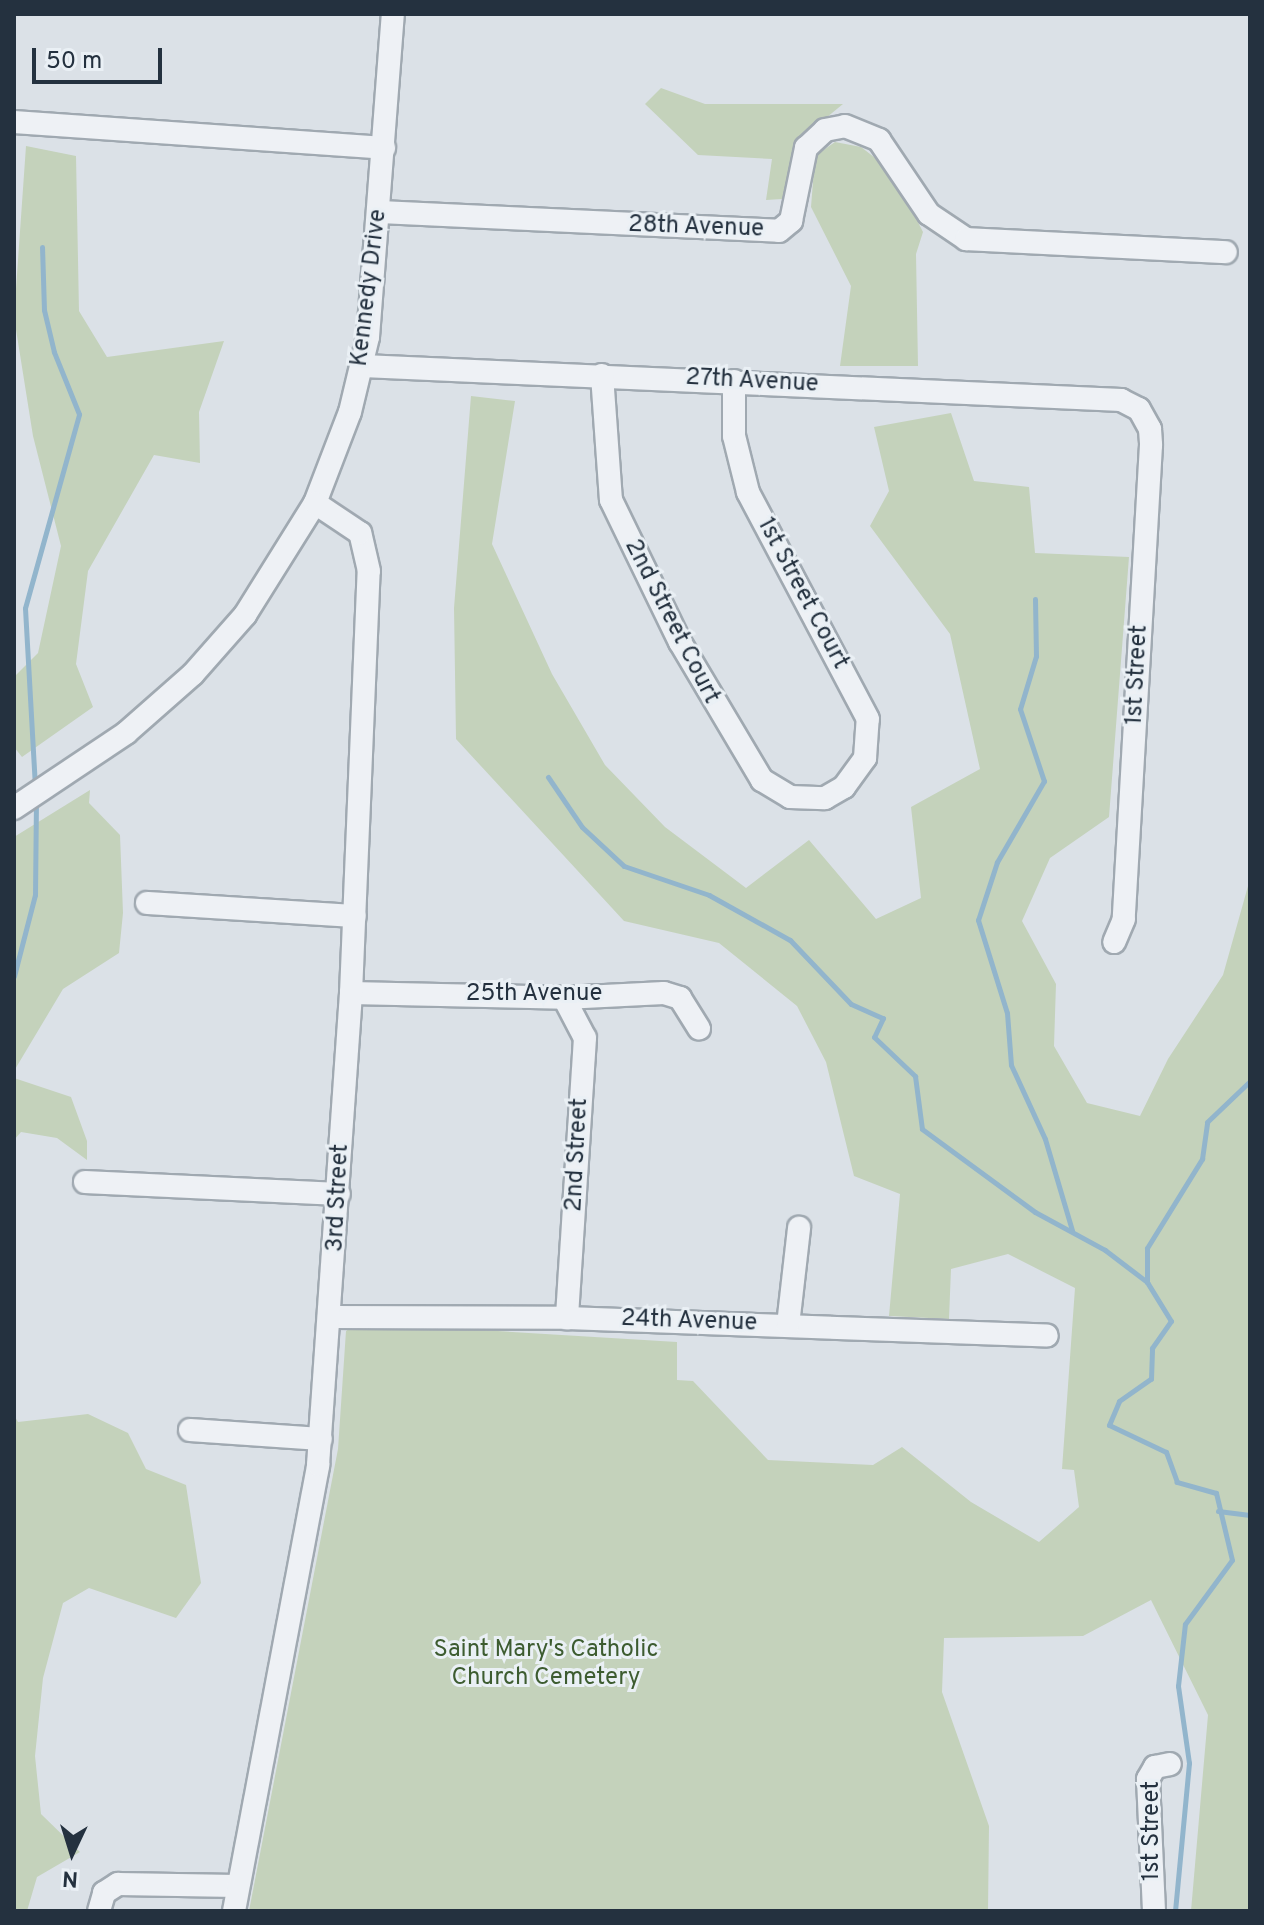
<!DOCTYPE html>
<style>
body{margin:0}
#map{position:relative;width:1264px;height:1925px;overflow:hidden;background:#dbe1e7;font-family:Overpass,sans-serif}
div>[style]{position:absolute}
.green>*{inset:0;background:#c4d2bb}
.stream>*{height:5px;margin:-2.5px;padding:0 2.5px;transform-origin:2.5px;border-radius:2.5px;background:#92b5cc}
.roads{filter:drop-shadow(2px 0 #a0a9b1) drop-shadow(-2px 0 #a0a9b1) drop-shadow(0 2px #a0a9b1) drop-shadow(0 -2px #a0a9b1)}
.minor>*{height:22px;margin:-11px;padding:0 11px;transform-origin:11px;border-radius:11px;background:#eef1f5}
span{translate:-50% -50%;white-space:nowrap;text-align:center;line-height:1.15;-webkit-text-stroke:6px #eaf0f5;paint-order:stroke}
.street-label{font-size:24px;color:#24313f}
.park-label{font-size:24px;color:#3d5c30}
.frame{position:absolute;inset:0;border:16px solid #24313f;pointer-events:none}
.north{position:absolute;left:32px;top:1813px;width:80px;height:80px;-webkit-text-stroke:6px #eaf0f5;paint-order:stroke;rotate:184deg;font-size:22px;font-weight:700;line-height:32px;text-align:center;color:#24313f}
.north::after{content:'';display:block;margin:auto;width:28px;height:36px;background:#24313f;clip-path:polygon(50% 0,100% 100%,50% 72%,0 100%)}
.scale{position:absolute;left:32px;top:48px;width:130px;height:36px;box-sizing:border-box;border:4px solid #24313f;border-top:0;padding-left:10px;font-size:24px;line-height:28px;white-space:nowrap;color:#24313f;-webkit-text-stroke:6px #eaf0f5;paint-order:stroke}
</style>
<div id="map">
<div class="green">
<i style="clip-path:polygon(661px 88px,705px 104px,843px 104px,799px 140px,782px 199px,766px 200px,772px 159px,698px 155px,645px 104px)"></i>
<i style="clip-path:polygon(835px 142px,861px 147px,892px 171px,923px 232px,916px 254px,918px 366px,840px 366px,851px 286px,811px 207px,815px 156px)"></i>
<i style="clip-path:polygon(26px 146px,76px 156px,79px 311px,107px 357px,224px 341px,199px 412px,200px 463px,154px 455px,88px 571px,76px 664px,93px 707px,22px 757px,14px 747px,14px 677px,38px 653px,61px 546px,33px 436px,14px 317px)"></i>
<i style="clip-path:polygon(471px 396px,515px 401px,492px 544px,552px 674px,605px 765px,665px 827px,746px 888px,809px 840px,876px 919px,921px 898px,911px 807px,980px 769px,950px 634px,870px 526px,889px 491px,874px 427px,951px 413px,974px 481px,1029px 487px,1035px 553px,1129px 557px,1109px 817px,1050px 858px,1022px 921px,1056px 984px,1054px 1046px,1087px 1103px,1140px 1116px,1168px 1059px,1223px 975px,1250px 879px,1250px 1911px,1191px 1911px,1208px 1715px,1151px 1600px,1083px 1636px,944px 1638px,942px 1692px,989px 1826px,988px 1911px,249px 1911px,338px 1449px,346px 1331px,352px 1327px,383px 1324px,677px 1342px,677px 1380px,693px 1381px,768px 1460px,873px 1465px,902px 1447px,971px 1502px,1039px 1542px,1079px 1507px,1074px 1470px,1062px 1469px,1075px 1288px,1008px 1254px,951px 1269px,949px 1319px,889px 1316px,900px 1194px,854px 1176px,826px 1062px,797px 1006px,719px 943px,624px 921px,456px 739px,454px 608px)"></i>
<i style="clip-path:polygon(90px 790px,89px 803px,120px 835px,123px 913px,119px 953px,63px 989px,14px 1071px,14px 837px)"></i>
<i style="clip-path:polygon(14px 1078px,71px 1097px,87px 1141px,87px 1160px,57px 1138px,21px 1132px,14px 1140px)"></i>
<i style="clip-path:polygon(88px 1414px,128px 1433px,146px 1469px,186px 1485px,201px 1583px,176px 1618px,89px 1588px,63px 1603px,43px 1678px,35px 1756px,41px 1814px,80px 1852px,37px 1877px,27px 1911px,14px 1911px,14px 1415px,18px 1422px)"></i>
</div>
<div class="stream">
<i style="left:1035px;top:599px;width:57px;rotate:89deg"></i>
<i style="left:1036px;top:656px;width:55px;rotate:106.8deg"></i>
<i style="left:1020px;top:709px;width:76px;rotate:71.6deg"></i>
<i style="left:1044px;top:781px;width:94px;rotate:120.1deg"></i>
<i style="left:997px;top:862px;width:61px;rotate:108.1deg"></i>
<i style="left:978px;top:920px;width:97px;rotate:72.7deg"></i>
<i style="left:1007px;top:1013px;width:52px;rotate:85.6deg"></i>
<i style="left:1011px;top:1065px;width:81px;rotate:65.3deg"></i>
<i style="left:1045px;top:1139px;width:95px;rotate:73.5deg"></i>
<i style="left:548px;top:777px;width:60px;rotate:55.8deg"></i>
<i style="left:582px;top:827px;width:57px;rotate:42.9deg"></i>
<i style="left:624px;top:866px;width:90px;rotate:18.8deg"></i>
<i style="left:709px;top:895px;width:93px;rotate:29.1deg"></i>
<i style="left:790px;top:940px;width:88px;rotate:46.4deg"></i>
<i style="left:851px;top:1004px;width:35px;rotate:24deg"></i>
<i style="left:883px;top:1018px;width:21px;rotate:115deg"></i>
<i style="left:874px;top:1037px;width:57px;rotate:43.6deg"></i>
<i style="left:915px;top:1076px;width:53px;rotate:82.5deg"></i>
<i style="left:922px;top:1129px;width:140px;rotate:36.3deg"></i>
<i style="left:1035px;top:1212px;width:80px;rotate:28.5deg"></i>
<i style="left:1105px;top:1250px;width:53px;rotate:37.3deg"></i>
<i style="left:35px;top:787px;width:179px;rotate:-93.2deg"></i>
<i style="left:25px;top:608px;width:201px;rotate:-74.4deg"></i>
<i style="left:79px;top:414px;width:67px;rotate:-112deg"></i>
<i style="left:54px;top:352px;width:43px;rotate:-103.4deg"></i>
<i style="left:44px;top:310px;width:63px;rotate:-91.8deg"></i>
<i style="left:14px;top:976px;width:84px;rotate:-75.5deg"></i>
<i style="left:35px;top:895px;width:94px;rotate:-89.4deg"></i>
<i style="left:1218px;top:1511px;width:32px;rotate:7deg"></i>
<i style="left:1175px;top:1911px;width:149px;rotate:-84.6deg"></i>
<i style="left:1189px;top:1763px;width:78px;rotate:-98.1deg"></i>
<i style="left:1178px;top:1686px;width:62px;rotate:-83.6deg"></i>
<i style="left:1185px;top:1624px;width:79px;rotate:-53.7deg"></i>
<i style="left:1232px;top:1560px;width:69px;rotate:-103.4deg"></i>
<i style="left:1216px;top:1493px;width:41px;rotate:-164.2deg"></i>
<i style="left:1177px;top:1482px;width:32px;rotate:-110deg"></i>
<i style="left:1166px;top:1452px;width:63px;rotate:-154.7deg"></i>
<i style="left:1109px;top:1425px;width:26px;rotate:-67deg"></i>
<i style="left:1119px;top:1401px;width:39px;rotate:-35deg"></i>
<i style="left:1151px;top:1379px;width:31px;rotate:-88deg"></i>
<i style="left:1152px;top:1348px;width:33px;rotate:-55deg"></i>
<i style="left:1171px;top:1321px;width:46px;rotate:-121.6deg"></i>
<i style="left:1147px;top:1282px;width:34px;rotate:-90deg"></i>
<i style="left:1147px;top:1248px;width:105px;rotate:-58.3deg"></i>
<i style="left:1202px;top:1159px;width:37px;rotate:-82deg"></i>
<i style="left:1207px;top:1122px;width:59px;rotate:-43.6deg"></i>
</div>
<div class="roads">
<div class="minor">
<i style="left:14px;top:122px;width:371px;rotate:4deg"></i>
<i style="left:380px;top:212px;width:399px;rotate:2.7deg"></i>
<i style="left:779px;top:231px;width:16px;rotate:-40deg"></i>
<i style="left:791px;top:221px;width:75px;rotate:-78.4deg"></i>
<i style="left:806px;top:148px;width:26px;rotate:-43deg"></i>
<i style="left:825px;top:130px;width:20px;rotate:-11deg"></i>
<i style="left:845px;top:126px;width:37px;rotate:22deg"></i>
<i style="left:879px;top:140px;width:89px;rotate:56deg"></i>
<i style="left:929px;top:214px;width:45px;rotate:34deg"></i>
<i style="left:966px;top:239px;width:260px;rotate:2.9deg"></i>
<i style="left:363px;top:366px;width:759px;rotate:2.57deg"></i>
<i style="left:1121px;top:400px;width:20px;rotate:27deg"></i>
<i style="left:1139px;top:409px;width:23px;rotate:61deg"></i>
<i style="left:1150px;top:429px;width:16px;rotate:86deg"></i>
<i style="left:1151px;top:445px;width:475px;rotate:93.3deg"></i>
<i style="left:1124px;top:919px;width:25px;rotate:113deg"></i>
<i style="left:602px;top:375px;width:125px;rotate:85.9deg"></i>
<i style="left:611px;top:500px;width:158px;rotate:64.1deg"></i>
<i style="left:680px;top:642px;width:161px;rotate:59.3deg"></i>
<i style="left:762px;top:780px;width:33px;rotate:31deg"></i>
<i style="left:790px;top:797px;width:35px;rotate:2deg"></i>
<i style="left:825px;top:798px;width:22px;rotate:-30deg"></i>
<i style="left:844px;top:787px;width:36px;rotate:-54deg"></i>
<i style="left:865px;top:758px;width:39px;rotate:-86deg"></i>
<i style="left:868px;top:719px;width:257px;rotate:-117.9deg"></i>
<i style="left:748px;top:492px;width:58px;rotate:-104deg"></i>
<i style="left:734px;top:436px;width:55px;rotate:-90deg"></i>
<i style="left:14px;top:808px;width:135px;rotate:-33.8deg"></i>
<i style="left:126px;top:733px;width:89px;rotate:-41.4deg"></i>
<i style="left:193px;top:674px;width:79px;rotate:-48.6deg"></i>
<i style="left:245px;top:615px;width:132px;rotate:-58deg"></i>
<i style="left:315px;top:503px;width:97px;rotate:-69deg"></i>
<i style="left:350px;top:412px;width:77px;rotate:-76.5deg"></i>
<i style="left:368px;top:337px;width:324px;rotate:-85.6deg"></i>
<i style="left:147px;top:903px;width:208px;rotate:3.6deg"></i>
<i style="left:351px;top:993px;width:213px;rotate:1.3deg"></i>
<i style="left:564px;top:998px;width:100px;rotate:-2.9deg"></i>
<i style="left:664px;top:993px;width:17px;rotate:17deg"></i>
<i style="left:680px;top:998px;width:36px;rotate:58deg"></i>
<i style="left:564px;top:998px;width:45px;rotate:62.3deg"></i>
<i style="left:585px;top:1038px;width:281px;rotate:93.7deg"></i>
<i style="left:85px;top:1182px;width:254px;rotate:2.7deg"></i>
<i style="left:332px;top:1317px;width:235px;rotate:0.2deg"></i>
<i style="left:567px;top:1318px;width:480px;rotate:2.1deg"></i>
<i style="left:788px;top:1325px;width:98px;rotate:-83.5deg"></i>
<i style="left:190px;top:1430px;width:131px;rotate:3.9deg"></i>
<i style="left:99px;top:1911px;width:19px;rotate:-74deg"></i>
<i style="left:104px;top:1893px;width:17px;rotate:-33deg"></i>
<i style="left:118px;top:1884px;width:119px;rotate:1deg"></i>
<i style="left:234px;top:1911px;width:454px;rotate:-79.3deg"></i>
<i style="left:318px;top:1465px;width:473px;rotate:-86deg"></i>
<i style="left:351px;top:993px;width:422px;rotate:-87.6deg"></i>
<i style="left:369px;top:571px;width:39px;rotate:-103deg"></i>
<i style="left:360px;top:533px;width:54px;rotate:-146.3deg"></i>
<i style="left:1154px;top:1911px;width:132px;rotate:-92.6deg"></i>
<i style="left:1148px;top:1779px;width:14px;rotate:-60deg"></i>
<i style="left:1155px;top:1767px;width:15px;rotate:-11deg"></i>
</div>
</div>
<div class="street-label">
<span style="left:696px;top:228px;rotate:2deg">28th Avenue</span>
<span style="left:370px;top:288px;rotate:-83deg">Kennedy Drive</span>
<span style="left:752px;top:382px;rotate:3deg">27th Avenue</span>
<span style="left:802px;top:594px;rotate:62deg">1st Street Court</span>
<span style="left:671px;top:622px;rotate:63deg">2nd Street Court</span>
<span style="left:1138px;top:675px;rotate:-87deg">1st Street</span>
<span style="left:534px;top:995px">25th Avenue</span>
<span style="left:578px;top:1155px;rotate:-87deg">2nd Street</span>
<span style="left:339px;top:1198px;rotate:-87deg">3rd Street</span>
<span style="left:689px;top:1322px;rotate:2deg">24th Avenue</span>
<span style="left:1153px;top:1831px;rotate:-90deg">1st Street</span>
</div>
<div class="park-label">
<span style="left:546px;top:1665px">Saint Mary's Catholic<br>Church Cemetery</span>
</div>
<div class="frame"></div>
<div class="north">N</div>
<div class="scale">50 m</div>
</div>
